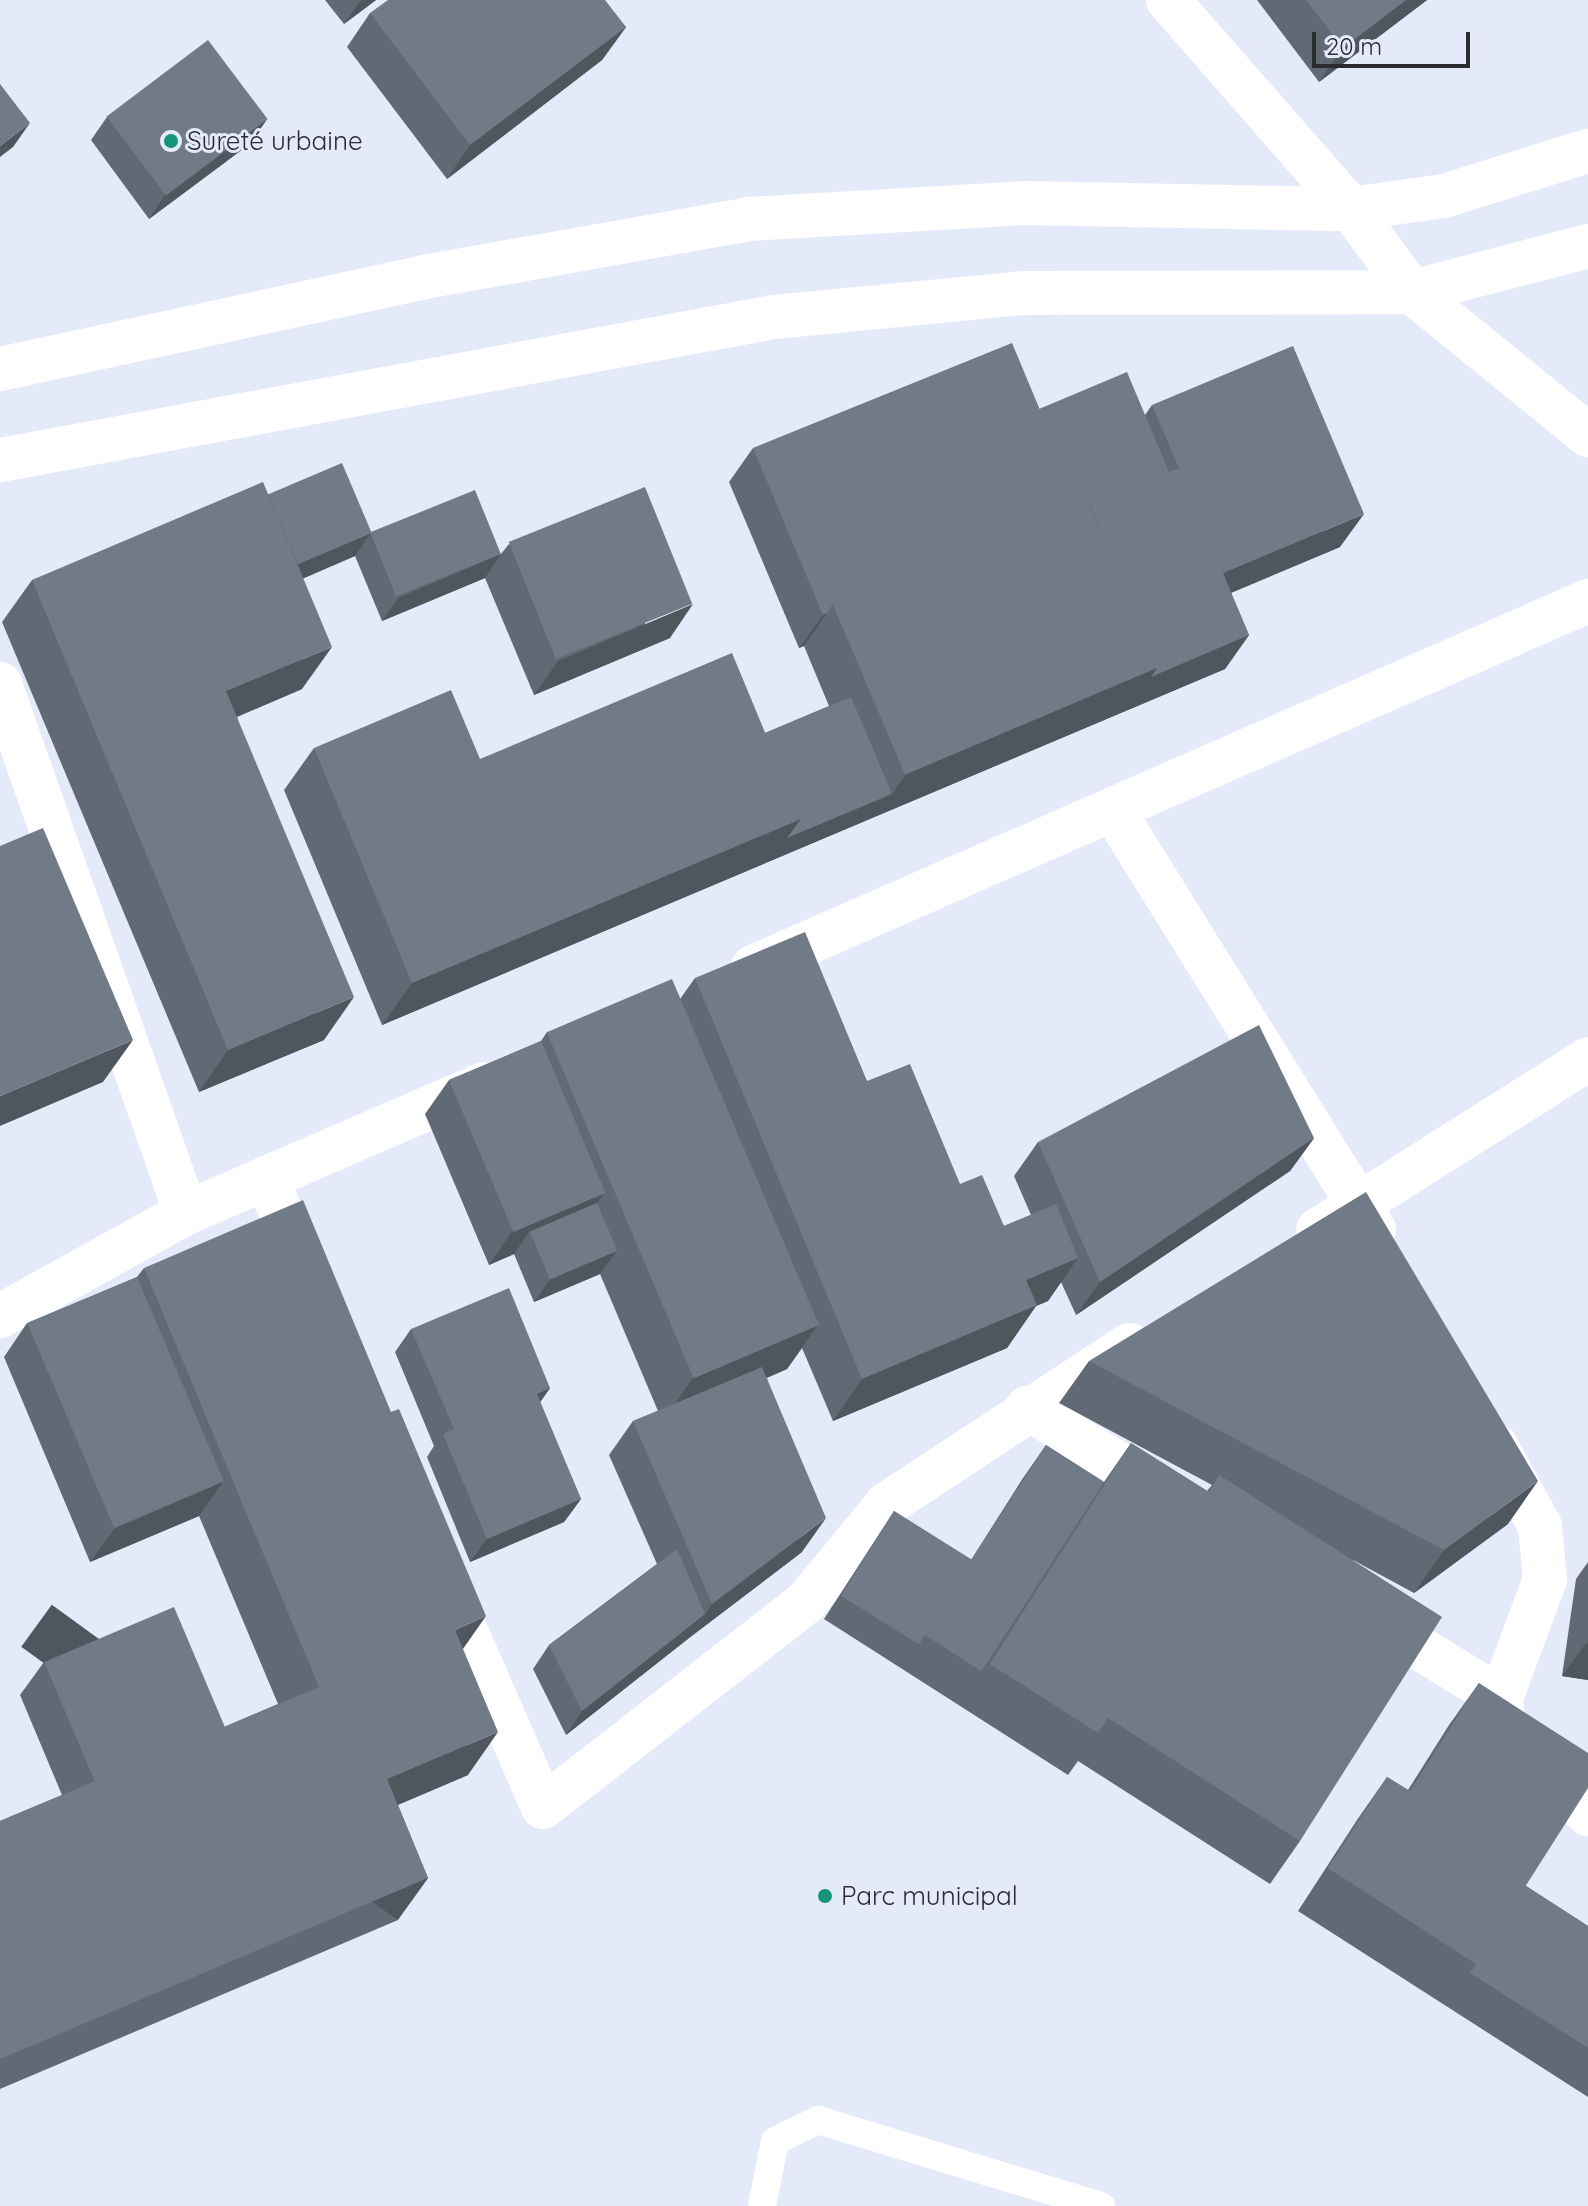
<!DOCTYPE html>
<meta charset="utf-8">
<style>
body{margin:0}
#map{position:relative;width:1588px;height:2206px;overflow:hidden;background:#e5eafa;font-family:Quicksand,sans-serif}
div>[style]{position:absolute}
.lane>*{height:28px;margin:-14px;padding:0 14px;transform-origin:14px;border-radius:14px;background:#fff}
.street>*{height:44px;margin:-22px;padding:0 22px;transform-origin:22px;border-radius:22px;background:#fff}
.secondary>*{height:44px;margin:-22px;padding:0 22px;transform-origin:22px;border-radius:22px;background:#fff}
.wall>*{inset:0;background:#616a74}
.shaded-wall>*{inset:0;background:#4f565e;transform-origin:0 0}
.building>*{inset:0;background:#717b87;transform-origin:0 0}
.dots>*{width:22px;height:22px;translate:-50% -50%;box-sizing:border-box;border:4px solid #e5eafa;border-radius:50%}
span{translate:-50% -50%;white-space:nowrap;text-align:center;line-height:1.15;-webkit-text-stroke:6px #e5eafa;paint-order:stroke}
.poi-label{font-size:26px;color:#2a2c32}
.left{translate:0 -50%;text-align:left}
.scale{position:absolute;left:1312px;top:32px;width:158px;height:36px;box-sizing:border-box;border:4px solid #2a2c32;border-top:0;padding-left:10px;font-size:24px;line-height:28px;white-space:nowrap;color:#2a2c32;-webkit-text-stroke:6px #e5eafa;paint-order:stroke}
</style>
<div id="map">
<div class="lane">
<i style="left:762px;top:2206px;width:66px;rotate:-78.7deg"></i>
<i style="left:775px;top:2141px;width:48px;rotate:-26deg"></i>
<i style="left:818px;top:2120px;width:296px;rotate:16.9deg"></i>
</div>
<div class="street">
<i style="left:1168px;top:0;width:278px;rotate:48.8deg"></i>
<i style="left:1351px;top:209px;width:103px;rotate:53.7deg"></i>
<i style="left:1412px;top:292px;width:227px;rotate:39.1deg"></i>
<i style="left:0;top:684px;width:561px;rotate:70.63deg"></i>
<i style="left:1113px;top:810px;width:494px;rotate:58.1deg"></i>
<i style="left:753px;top:967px;width:912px;rotate:-23.67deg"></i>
<i style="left:266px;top:1178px;width:94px;rotate:66.2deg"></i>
<i style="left:1318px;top:1230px;width:320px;rotate:-32.3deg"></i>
<i style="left:0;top:1316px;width:213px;rotate:-29deg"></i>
<i style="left:186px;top:1213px;width:325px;rotate:-23.4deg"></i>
<i style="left:1027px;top:1408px;width:165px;rotate:31.4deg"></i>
<i style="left:1496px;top:1446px;width:91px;rotate:61.2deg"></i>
<i style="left:1540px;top:1526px;width:53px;rotate:84.6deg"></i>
<i style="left:1545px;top:1579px;width:127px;rotate:110.3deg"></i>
<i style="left:1501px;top:1698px;width:32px;rotate:85deg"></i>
<i style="left:1504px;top:1730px;width:119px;rotate:45deg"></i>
<i style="left:445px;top:1583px;width:244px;rotate:66.4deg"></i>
<i style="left:543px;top:1807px;width:333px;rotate:-37.9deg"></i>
<i style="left:806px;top:1602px;width:127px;rotate:-50.4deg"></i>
<i style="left:887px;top:1504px;width:290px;rotate:-33.3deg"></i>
<i style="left:1370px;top:1618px;width:153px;rotate:31.4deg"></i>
</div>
<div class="secondary">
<i style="left:0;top:369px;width:434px;rotate:-12.2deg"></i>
<i style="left:424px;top:277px;width:329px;rotate:-10.1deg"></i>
<i style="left:748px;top:219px;width:276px;rotate:-3.3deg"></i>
<i style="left:1024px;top:203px;width:327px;rotate:1.1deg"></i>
<i style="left:1351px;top:209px;width:94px;rotate:-8deg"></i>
<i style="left:1444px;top:196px;width:151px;rotate:-17.4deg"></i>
<i style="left:0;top:460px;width:787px;rotate:-10.47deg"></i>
<i style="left:774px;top:317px;width:250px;rotate:-5.5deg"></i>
<i style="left:1023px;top:293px;width:389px;rotate:-0.1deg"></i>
<i style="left:1412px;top:292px;width:182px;rotate:-14.6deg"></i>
</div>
<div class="wall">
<i style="clip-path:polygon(325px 0,376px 0,344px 24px)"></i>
<i style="clip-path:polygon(1257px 0,1427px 0,1319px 82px)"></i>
<i style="clip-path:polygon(370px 13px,626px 27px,602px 60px,447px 179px,347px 47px)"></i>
<i style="clip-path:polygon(107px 117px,267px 119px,251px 143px,149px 219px,91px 140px)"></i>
<i style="clip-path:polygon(1152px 405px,1340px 547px,1231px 593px,1249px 635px,1225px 669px,382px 1025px,284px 790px,314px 748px,480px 759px,765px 733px,829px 706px,804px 646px,799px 648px,729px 482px,753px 448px,1039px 409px,1145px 415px)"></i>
<i style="clip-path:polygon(268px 494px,371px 533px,501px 554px,509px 544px,670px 638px,534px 695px,485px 578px,382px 621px,355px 556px,303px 578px,302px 689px,237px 717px,324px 1040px,199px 1092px,2px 622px,32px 580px)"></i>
<i style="clip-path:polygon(695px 978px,867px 1081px,960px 1184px,1004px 1226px,1031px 1215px,1014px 1176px,1038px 1142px,1314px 1138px,1290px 1171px,1076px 1315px,1061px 1282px,1048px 1301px,1036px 1306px,1007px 1348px,833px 1421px,802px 1348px,787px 1369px,767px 1378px,802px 1552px,689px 1638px,566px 1735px,533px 1669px,549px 1645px,657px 1564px,609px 1455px,633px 1421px,658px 1411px,600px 1274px,534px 1302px,514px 1254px,489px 1265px,425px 1114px,449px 1080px,541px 1041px,547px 1032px,680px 999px)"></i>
<i style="clip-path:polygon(144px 1268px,463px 1649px,468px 1775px,398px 1805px,428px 1878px,398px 1920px,0 2089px,0 1821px,62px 1795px,20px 1695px,44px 1662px,224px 1727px,278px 1704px,199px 1516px,90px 1562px,4px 1357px,27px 1323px,137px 1277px)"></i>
<i style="clip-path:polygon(411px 1329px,550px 1388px,540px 1402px,581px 1499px,564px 1522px,470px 1562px,427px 1457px,434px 1446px,395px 1352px)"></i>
<i style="clip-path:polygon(1089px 1361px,1508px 1524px,1414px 1593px,1353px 1560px,1300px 1841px,1270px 1884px,1078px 1761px,1068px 1775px,824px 1619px,894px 1511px,971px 1560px,1023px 1478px,1046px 1445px,1104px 1482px,1131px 1443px,1207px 1491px,1212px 1485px,1059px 1403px)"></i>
<i style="clip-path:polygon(1588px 1562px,1588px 1680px,1562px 1676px,1576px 1579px)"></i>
<i style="clip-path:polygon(1479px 1683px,1526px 1886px,1588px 1926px,1588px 2097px,1298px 1911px,1357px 1820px,1387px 1777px,1408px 1790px,1449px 1725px)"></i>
</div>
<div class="shaded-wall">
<i style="clip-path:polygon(362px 0,376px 0,344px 24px,360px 1px)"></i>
<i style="clip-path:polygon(1406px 0,1427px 0,1319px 82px,1343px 48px)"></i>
<i style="clip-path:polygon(626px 27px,602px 60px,447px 179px,470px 145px)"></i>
<i style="clip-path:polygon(267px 119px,251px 143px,149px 219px,165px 195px)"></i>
<i style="clip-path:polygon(30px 123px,13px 147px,0 157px,0 146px)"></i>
<i style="clip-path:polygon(1364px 514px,1340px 547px,1199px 606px,1223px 573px)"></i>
<i style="clip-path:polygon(371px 533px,355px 556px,263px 596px,279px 572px)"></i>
<i style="clip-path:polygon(501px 554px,485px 578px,382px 621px,398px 598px)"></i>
<i style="clip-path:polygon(693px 604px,670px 638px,534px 695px,558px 661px)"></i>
<i style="clip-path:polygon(827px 613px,804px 646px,799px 648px,823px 615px)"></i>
<i style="clip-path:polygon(1249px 635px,1225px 669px,382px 1025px,412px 983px,801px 819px,892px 794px,906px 774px,1157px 668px)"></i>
<i style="clip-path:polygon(332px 647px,302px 689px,196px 734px,226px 691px)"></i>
<i style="clip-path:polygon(354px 997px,324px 1040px,199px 1092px,228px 1050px)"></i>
<i style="clip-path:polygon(133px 1040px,103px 1082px,0 1126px,0 1096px)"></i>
<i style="clip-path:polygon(1314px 1138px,1290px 1171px,1076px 1315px,1100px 1282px)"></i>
<i style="clip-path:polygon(604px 1193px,581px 1227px,530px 1231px,514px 1254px,489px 1265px,512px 1231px)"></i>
<i style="clip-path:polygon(617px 1251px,600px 1274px,534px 1302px,551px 1278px)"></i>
<i style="clip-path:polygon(1078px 1258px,1048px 1301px,1036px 1306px,1007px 1348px,833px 1421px,862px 1379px,1026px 1280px)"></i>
<i style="clip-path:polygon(817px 1326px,787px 1369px,662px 1422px,692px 1379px)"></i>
<i style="clip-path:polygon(550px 1388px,534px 1411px,537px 1394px)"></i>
<i style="clip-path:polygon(1538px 1481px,1508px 1524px,1414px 1593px,1444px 1550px)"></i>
<i style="clip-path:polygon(223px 1482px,199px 1516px,90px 1562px,114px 1529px)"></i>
<i style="clip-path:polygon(581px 1499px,564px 1522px,470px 1562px,487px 1539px)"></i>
<i style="clip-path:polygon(826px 1518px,802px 1552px,689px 1638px,712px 1604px)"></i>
<i style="clip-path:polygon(705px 1614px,689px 1638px,566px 1735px,582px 1711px)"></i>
<i style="clip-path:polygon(486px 1616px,456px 1659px,455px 1630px)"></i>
<i style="clip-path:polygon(1586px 1643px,1588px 1643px,1588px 1680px,1562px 1676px)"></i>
<i style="clip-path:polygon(498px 1732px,468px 1775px,357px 1822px,387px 1779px)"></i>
<i style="left:428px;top:1878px;width:52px;height:465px;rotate:126deg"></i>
</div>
<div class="building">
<i style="clip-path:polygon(388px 0,605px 0,626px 27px,470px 145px,370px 13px)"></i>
<i style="clip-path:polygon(1306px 0,1406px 0,1343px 48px)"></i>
<i style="left:208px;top:40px;width:99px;height:127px;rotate:53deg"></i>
<i style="clip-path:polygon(0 84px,30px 123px,0 146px)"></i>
<i style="clip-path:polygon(1012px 343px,1078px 501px,833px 604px,827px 613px,823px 615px,753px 448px)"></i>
<i style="clip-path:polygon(1293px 346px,1364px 514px,1223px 573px,1249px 635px,1151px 677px,1157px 668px,1090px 505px,1179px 468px,1152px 405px)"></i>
<i style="clip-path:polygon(1127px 372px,1169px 472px,1090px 505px,1086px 497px,1078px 501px,1039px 409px)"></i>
<i style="left:342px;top:463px;width:76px;height:80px;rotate:67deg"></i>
<i style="clip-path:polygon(263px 482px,332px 647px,226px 691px,354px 997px,228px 1050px,32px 580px)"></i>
<i style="left:645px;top:487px;width:126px;height:147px;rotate:68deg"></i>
<i style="left:475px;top:490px;width:69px;height:113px;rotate:68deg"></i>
<i style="left:1086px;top:497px;width:185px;height:275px;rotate:67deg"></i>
<i style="clip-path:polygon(732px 653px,801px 819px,412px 983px,314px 748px,451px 690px,480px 759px)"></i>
<i style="clip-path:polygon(851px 697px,892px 794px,787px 838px,801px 819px,765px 733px)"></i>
<i style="clip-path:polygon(43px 828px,133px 1040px,0 1096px,0 846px)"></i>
<i style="clip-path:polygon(805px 932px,867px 1081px,910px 1064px,960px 1184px,982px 1175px,1004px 1226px,1056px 1204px,1078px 1258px,1026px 1280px,1037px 1305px,862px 1379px,695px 978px)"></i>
<i style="left:672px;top:979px;width:376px;height:136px;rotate:67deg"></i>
<i style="clip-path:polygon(1259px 1025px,1314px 1138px,1100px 1282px,1038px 1142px)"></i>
<i style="left:541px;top:1041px;width:165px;height:100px;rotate:67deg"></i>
<i style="clip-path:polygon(1366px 1192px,1538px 1481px,1444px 1550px,1089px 1361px)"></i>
<i style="clip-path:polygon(303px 1200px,391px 1412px,399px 1409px,486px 1616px,455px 1630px,498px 1732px,387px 1779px,428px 1878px,0 2059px,0 1821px,319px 1687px,144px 1268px)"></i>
<i style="left:597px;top:1203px;width:52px;height:73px;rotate:67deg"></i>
<i style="left:137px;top:1277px;width:222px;height:119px;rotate:67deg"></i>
<i style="clip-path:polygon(509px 1288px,550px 1388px,537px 1394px,581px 1499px,487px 1539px,443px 1434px,454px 1429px,411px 1329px)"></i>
<i style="clip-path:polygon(762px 1367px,826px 1518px,712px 1604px,633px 1421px)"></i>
<i style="clip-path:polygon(1131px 1443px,1209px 1492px,1219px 1475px,1442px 1617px,1300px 1841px,1108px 1718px,1098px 1733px,990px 1664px)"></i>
<i style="left:1046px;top:1445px;width:69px;height:225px;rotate:33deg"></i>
<i style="left:894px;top:1511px;width:92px;height:100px;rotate:32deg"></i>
<i style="clip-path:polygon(677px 1549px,705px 1614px,582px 1711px,549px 1645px)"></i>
<i style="left:174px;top:1607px;width:130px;height:141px;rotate:67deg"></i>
<i style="clip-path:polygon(1479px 1683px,1588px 1753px,1588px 1788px,1476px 1964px,1328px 1868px,1387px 1777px,1410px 1791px)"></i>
<i style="clip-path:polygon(1526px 1886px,1588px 1926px,1588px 2048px,1470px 1973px)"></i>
</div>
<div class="dots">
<i style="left:171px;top:141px;background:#15937b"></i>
<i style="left:825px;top:1896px;background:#15937b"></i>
</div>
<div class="poi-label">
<span class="left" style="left:187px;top:141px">Sureté urbaine</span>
<span class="left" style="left:841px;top:1896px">Parc municipal</span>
</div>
<div class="scale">20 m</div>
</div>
